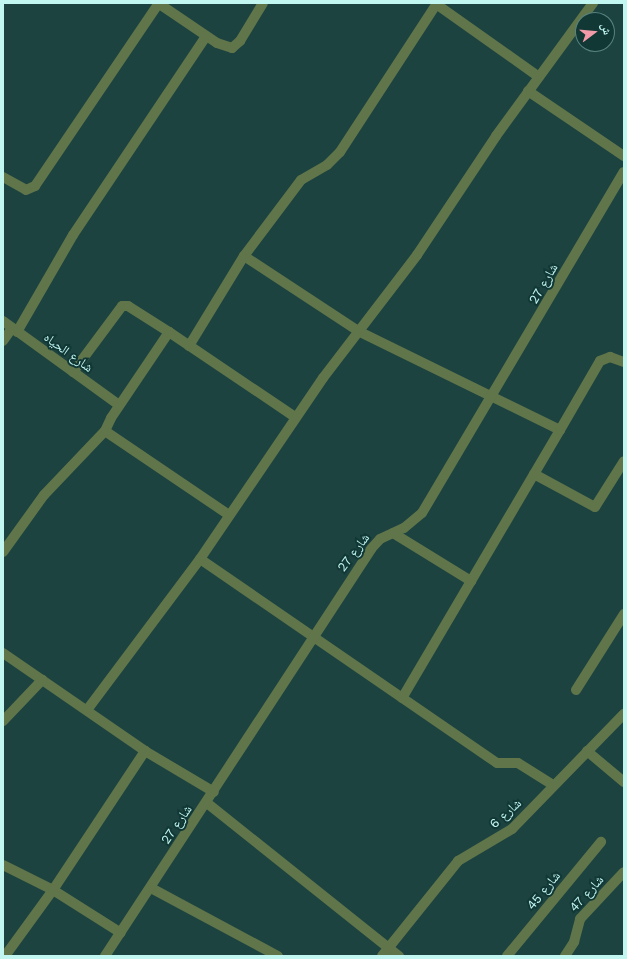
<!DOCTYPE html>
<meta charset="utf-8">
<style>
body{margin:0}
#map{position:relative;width:627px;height:959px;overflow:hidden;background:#1d4340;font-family:"Work Sans","Noto Naskh Arabic",sans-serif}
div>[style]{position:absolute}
.street>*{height:10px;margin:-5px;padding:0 5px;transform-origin:5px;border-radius:5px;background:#60754a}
span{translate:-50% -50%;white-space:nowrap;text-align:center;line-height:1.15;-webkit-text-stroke:4px #123836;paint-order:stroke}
.street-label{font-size:13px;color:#c1f6f1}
.frame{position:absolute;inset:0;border:4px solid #c1f6f1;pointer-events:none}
.north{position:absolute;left:575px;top:12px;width:40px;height:40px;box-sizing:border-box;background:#123836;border:1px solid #588481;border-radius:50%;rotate:74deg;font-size:11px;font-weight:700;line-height:16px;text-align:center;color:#c1f6f1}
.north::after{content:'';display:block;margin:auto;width:14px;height:18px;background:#f39aa8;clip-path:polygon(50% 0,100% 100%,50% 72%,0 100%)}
</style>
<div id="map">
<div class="street">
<i style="left:158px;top:3px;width:71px;rotate:34.1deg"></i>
<i style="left:217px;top:43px;width:16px;rotate:18deg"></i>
<i style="left:232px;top:48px;width:11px;rotate:-41deg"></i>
<i style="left:240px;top:41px;width:44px;rotate:-58.8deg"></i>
<i style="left:436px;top:4px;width:126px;rotate:35.3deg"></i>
<i style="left:528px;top:91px;width:116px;rotate:34.1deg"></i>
<i style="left:3px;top:177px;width:26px;rotate:29deg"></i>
<i style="left:26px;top:190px;width:10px;rotate:-24deg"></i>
<i style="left:35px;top:186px;width:221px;rotate:-55.9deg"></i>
<i style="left:244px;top:256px;width:136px;rotate:33.3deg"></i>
<i style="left:358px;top:331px;width:225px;rotate:26.1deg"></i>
<i style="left:560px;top:430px;width:311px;rotate:120.5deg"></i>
<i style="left:3px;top:321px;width:143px;rotate:35.9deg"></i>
<i style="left:17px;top:332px;width:112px;rotate:-60deg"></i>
<i style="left:73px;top:235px;width:239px;rotate:-56.2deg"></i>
<i style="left:3px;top:341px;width:16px;rotate:-55deg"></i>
<i style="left:189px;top:346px;width:105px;rotate:-58.6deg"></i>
<i style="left:244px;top:256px;width:95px;rotate:-53.1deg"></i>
<i style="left:301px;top:180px;width:30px;rotate:-30deg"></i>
<i style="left:327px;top:165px;width:18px;rotate:-45deg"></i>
<i style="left:340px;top:152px;width:178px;rotate:-56.9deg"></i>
<i style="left:73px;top:372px;width:82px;rotate:-53.4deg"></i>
<i style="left:122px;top:306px;width:6px"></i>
<i style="left:128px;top:306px;width:49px;rotate:32.4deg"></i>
<i style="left:560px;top:430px;width:80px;rotate:-59.9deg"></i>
<i style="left:600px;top:361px;width:11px;rotate:-22deg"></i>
<i style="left:610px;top:357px;width:15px;rotate:20deg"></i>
<i style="left:105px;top:431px;width:150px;rotate:34.1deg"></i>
<i style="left:534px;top:474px;width:69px;rotate:28.4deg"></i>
<i style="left:595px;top:507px;width:54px;rotate:-57.8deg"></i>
<i style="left:393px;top:533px;width:92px;rotate:31.6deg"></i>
<i style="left:3px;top:552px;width:70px;rotate:-54.3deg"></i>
<i style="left:44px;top:495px;width:88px;rotate:-46.4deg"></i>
<i style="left:105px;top:431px;width:14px;rotate:-65deg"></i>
<i style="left:111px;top:418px;width:104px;rotate:-56deg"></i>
<i style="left:169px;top:332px;width:152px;rotate:34deg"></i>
<i style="left:3px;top:653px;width:173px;rotate:34.6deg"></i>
<i style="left:145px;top:751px;width:80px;rotate:30.7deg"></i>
<i style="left:576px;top:690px;width:90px;rotate:-57.7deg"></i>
<i style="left:87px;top:710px;width:189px;rotate:-53.2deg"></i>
<i style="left:3px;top:721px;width:57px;rotate:-46.4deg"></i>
<i style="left:587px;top:751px;width:48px;rotate:40deg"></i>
<i style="left:553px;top:785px;width:41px;rotate:-147.8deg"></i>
<i style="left:518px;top:763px;width:21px;rotate:180deg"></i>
<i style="left:497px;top:763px;width:360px;rotate:-145.5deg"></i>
<i style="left:200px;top:559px;width:219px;rotate:-55.8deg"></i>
<i style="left:323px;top:378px;width:155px;rotate:-52.6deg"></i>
<i style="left:417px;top:255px;width:143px;rotate:-56.4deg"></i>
<i style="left:496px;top:136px;width:165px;rotate:-53.9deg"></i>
<i style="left:207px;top:803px;width:246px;rotate:38.6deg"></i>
<i style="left:3px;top:865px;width:56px;rotate:26.6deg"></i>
<i style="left:53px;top:890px;width:167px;rotate:-56.5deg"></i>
<i style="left:151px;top:888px;width:144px;rotate:28.2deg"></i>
<i style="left:5px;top:956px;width:82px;rotate:-54deg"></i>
<i style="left:53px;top:890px;width:80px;rotate:32.3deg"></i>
<i style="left:105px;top:956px;width:486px;rotate:-56.8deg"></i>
<i style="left:371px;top:549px;width:13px;rotate:-48deg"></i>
<i style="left:380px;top:539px;width:26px;rotate:-25deg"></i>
<i style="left:404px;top:528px;width:23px;rotate:-40deg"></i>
<i style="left:422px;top:513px;width:396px;rotate:-59.4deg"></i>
<i style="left:382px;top:956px;width:122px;rotate:-51.3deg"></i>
<i style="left:458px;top:861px;width:63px;rotate:-30.7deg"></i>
<i style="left:512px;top:829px;width:161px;rotate:-45.8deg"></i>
<i style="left:507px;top:956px;width:148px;rotate:-50.5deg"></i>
<i style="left:565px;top:956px;width:17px;rotate:-57deg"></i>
<i style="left:574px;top:942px;width:24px;rotate:-75deg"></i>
<i style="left:580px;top:919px;width:64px;rotate:-46.9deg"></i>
</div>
<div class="street-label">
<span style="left:544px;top:284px;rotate:-60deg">شارع 27</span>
<span style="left:68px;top:353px;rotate:36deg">شارع الحياه</span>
<span style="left:354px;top:553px;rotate:-53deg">شارع 27</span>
<span style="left:506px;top:814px;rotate:-42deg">شارع 6</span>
<span style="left:177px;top:825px;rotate:-56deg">شارع 27</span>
<span style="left:544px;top:891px;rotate:-51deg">شارع 45</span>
<span style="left:587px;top:894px;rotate:-48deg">شارع 47</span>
</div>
<div class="frame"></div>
<div class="north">ش</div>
</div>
